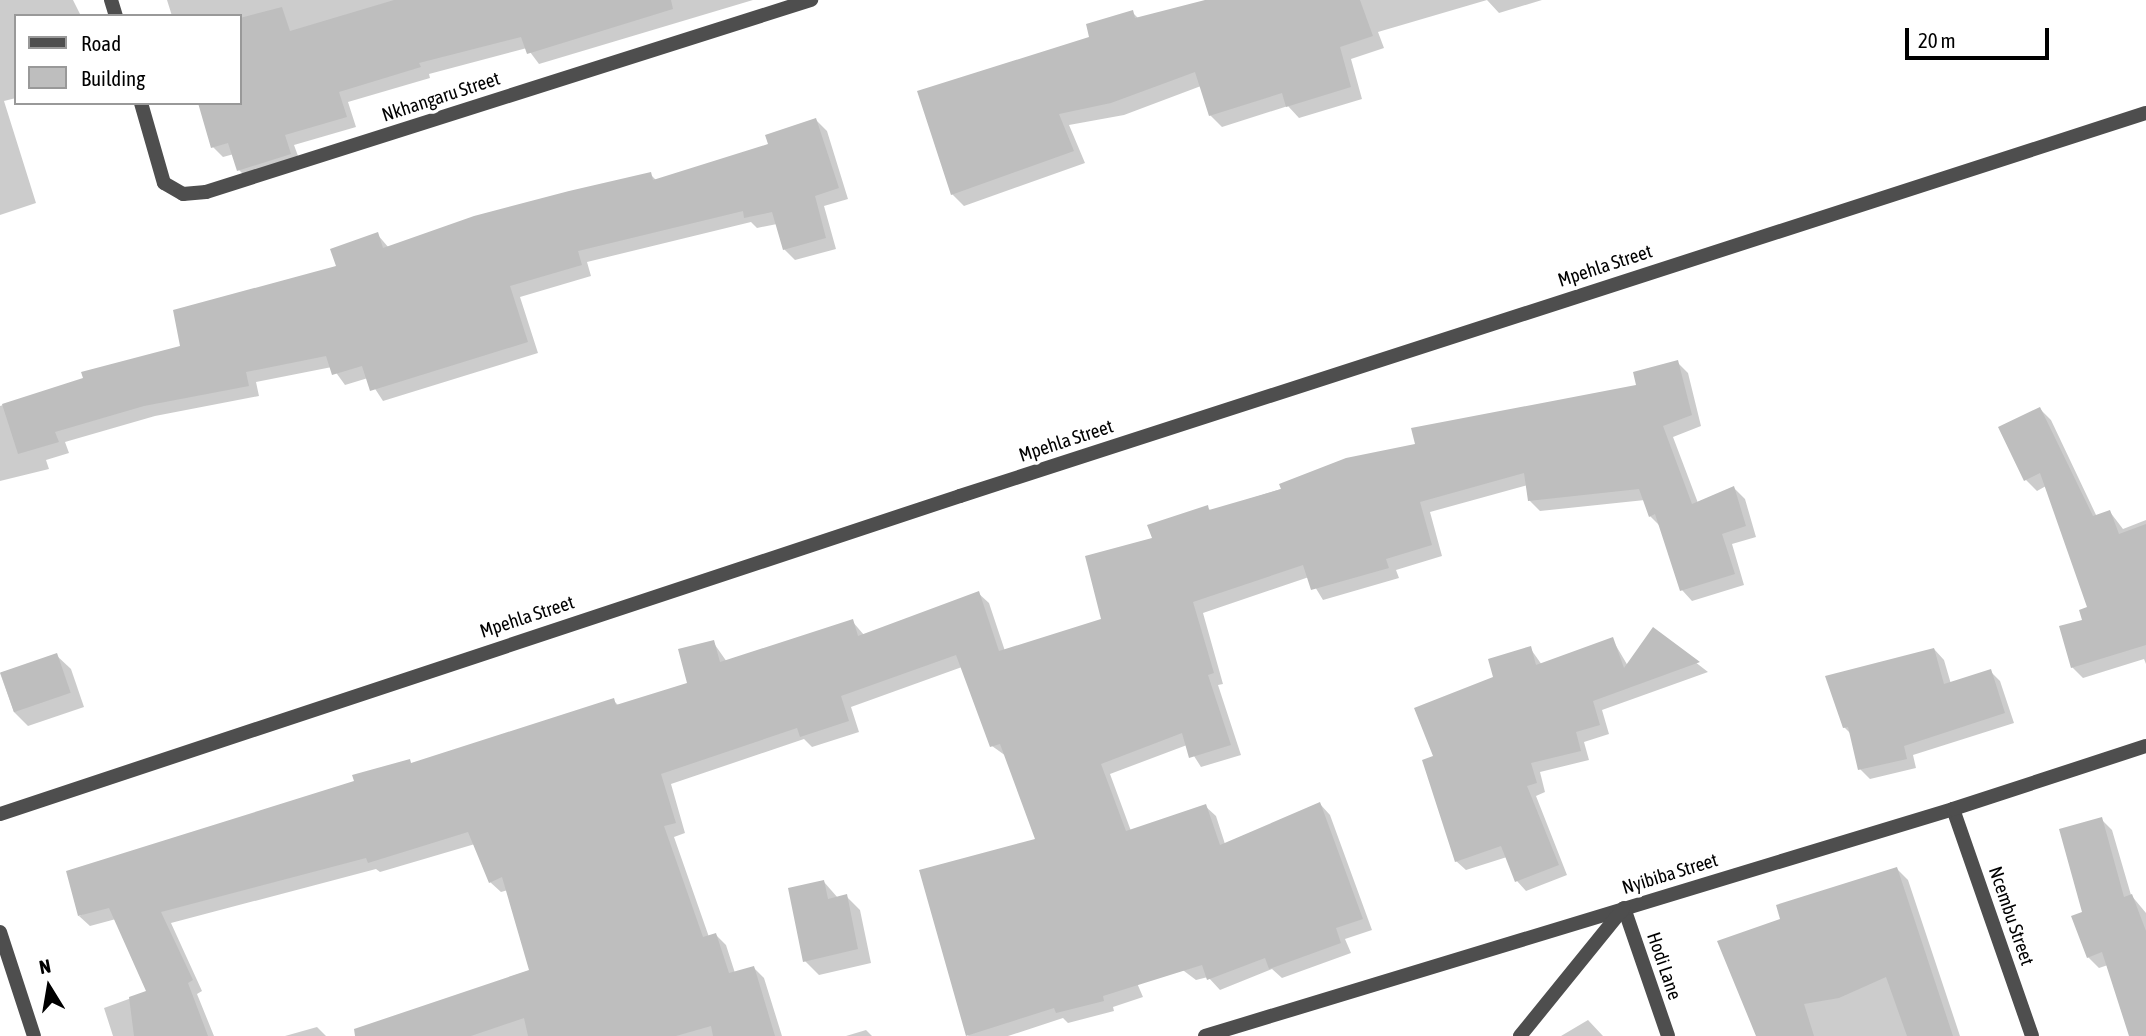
<!DOCTYPE html>
<style>
body{margin:0}
#map{position:relative;width:2146px;height:1036px;overflow:hidden;background:#fff;font-family:"Asap Condensed",sans-serif}
div>[style]{position:absolute}
.shadow>*{inset:0;background:#0003}
.building>*{inset:0;background:#bebebe;transform-origin:0 0}
.minor>*{height:14px;margin:-7px;padding:0 7px;transform-origin:7px;border-radius:7px;background:#4e4e4e}
span{translate:-50% -50%;white-space:nowrap;text-align:center;line-height:1.15;-webkit-text-stroke:7px #fff;paint-order:stroke}
.street-label{font-size:19px;color:#000}
.legend{position:absolute;left:14px;top:14px;width:228px;height:91px;box-sizing:border-box;background:#fff;border:2px solid #999;margin:0;padding:9px 12px;list-style:none;font-size:21px;color:#000}
.legend li{display:flex;align-items:center;gap:14px;height:35px}
.legend b{width:35px;border:2px solid #999}
.north{position:absolute;left:14px;top:952px;width:70px;height:70px;-webkit-text-stroke:5px #fff;paint-order:stroke;rotate:349deg;font-size:19px;font-weight:700;line-height:28px;text-align:center;color:#000}
.north::after{content:'';display:block;margin:auto;width:24px;height:32px;background:#000;clip-path:polygon(50% 0,100% 100%,50% 72%,0 100%)}
.scale{position:absolute;left:1905px;top:28px;width:144px;height:32px;box-sizing:border-box;border:4px solid #000;border-top:0;padding-left:9px;font-size:21px;line-height:24px;white-space:nowrap;color:#000;-webkit-text-stroke:5px #fff;paint-order:stroke}
</style>
<div id="map">
<div class="shadow">
<i style="clip-path:polygon(0 0,73px 0,81px 16px,16px 16px,16px 98px,4px 101px,36px 203px,0 215px)"></i>
<i style="clip-path:polygon(167px 0,753px 0,539px 64px,527px 48px,429px 74px,430px 78px,348px 102px,356px 127px,294px 145px,301px 164px,249px 180px,239px 170px,234px 154px,223px 157px,213px 147px,240px 103px,240px 16px,172px 16px)"></i>
<i style="clip-path:polygon(1212px 0,1542px 0,1499px 13px,1487px 0,1378px 32px,1384px 48px,1351px 59px,1362px 99px,1299px 118px,1288px 106px,1222px 127px,1210px 115px,1201px 86px,1124px 115px,1069px 125px,1085px 163px,964px 206px,952px 194px,1091px 38px,1132px 12px,1139px 19px)"></i>
<i style="clip-path:polygon(816px 120px,827px 131px,848px 199px,824px 206px,836px 249px,795px 260px,784px 249px,777px 224px,757px 228px,751px 222px,587px 262px,591px 276px,520px 297px,538px 353px,383px 401px,368px 378px,345px 385px,332px 367px,256px 382px,259px 396px,155px 416px,65px 442px,69px 453px,46px 460px,49px 469px,0 481px,0 406px,183px 347px,338px 267px,377px 234px,389px 248px,650px 174px,657px 181px,770px 145px)"></i>
<i style="clip-path:polygon(1677px 362px,1688px 373px,1701px 426px,1673px 437px,1698px 503px,1734px 488px,1745px 499px,1756px 537px,1732px 544px,1744px 585px,1692px 601px,1682px 590px,1661px 527px,1650px 516px,1645px 500px,1540px 511px,1530px 501px,1528px 485px,1430px 512px,1442px 556px,1396px 570px,1399px 578px,1323px 600px,1309px 577px,1203px 613px,1223px 684px,1218px 685px,1241px 755px,1201px 767px,1187px 745px,1110px 774px,1131px 831px,1205px 806px,1216px 816px,1225px 844px,1320px 804px,1330px 815px,1372px 930px,1345px 939px,1351px 953px,1282px 978px,1272px 969px,1220px 990px,1208px 977px,1196px 980px,1107px 913px,1143px 997px,1113px 1007px,1114px 1011px,1068px 1023px,1063px 1018px,1008px 1036px,968px 1036px,1038px 840px,1006px 756px,992px 746px,962px 667px,851px 707px,859px 732px,812px 747px,804px 739px,671px 784px,685px 833px,674px 837px,709px 937px,716px 935px,726px 945px,735px 973px,754px 968px,764px 978px,782px 1036px,429px 1036px,531px 971px,508px 890px,501px 892px,490px 882px,475px 844px,380px 872px,376px 869px,171px 923px,202px 991px,197px 994px,214px 1036px,113px 1036px,104px 1008px,148px 992px,116px 919px,90px 926px,79px 916px,412px 764px,613px 700px,619px 706px,689px 684px,713px 642px,727px 662px,852px 621px,864px 635px,978px 593px,989px 603px,1005px 651px,1103px 621px,1155px 539px,1207px 507px,1211px 511px,1417px 446px,1638px 387px)"></i>
<i style="clip-path:polygon(2040px 409px,2051px 420px,2097px 517px,2110px 512px,2123px 529px,2146px 520px,2146px 664px,2144px 659px,2083px 678px,2072px 667px,2089px 608px,2046px 486px,2037px 491px,2026px 480px)"></i>
<i style="clip-path:polygon(1654px 630px,1708px 672px,1602px 710px,1609px 734px,1584px 742px,1589px 760px,1540px 772px,1545px 792px,1536px 796px,1567px 875px,1526px 891px,1517px 881px,1507px 857px,1466px 870px,1456px 861px,1435px 757px,1496px 678px,1530px 648px,1542px 665px,1612px 639px,1628px 666px)"></i>
<i style="clip-path:polygon(1934px 649px,1944px 660px,1951px 684px,1990px 671px,2000px 681px,2014px 723px,1913px 755px,1916px 768px,1870px 779px,1860px 769px,1852px 735px,1844px 727px)"></i>
<i style="clip-path:polygon(56px 655px,71px 669px,84px 707px,28px 726px,14px 712px,0 673px)"></i>
<i style="clip-path:polygon(2101px 819px,2112px 830px,2131px 895px,2146px 913px,2146px 1036px,2131px 1036px,2108px 965px,2099px 968px,2088px 957px,2085px 913px)"></i>
<i style="clip-path:polygon(1897px 869px,1908px 880px,1960px 1036px,1757px 1036px,1783px 920px)"></i>
<i style="clip-path:polygon(824px 882px,838px 898px,846px 896px,860px 910px,871px 963px,819px 975px,805px 961px)"></i>
<i style="clip-path:polygon(1588px 1020px,1603px 1036px,1561px 1036px)"></i>
<i style="clip-path:polygon(317px 1027px,326px 1036px,285px 1036px)"></i>
<i style="clip-path:polygon(866px 1030px,872px 1036px,846px 1036px)"></i>
</div>
<div class="building">
<i style="clip-path:polygon(394px 0,671px 0,673px 9px,527px 54px,521px 37px,419px 63px,421px 67px,339px 92px,347px 117px,285px 135px,291px 154px,237px 171px,228px 143px,211px 148px,198px 103px,240px 103px,240px 18px,282px 7px,290px 31px)"></i>
<i style="clip-path:polygon(1205px 0,1360px 0,1373px 36px,1340px 47px,1351px 87px,1286px 107px,1282px 93px,1209px 116px,1195px 72px,1111px 103px,1059px 114px,1074px 151px,951px 195px,917px 91px,1089px 37px,1086px 24px,1133px 10px,1135px 18px)"></i>
<i style="clip-path:polygon(816px 118px,839px 188px,815px 196px,826px 238px,783px 250px,772px 212px,744px 218px,743px 211px,578px 251px,582px 265px,510px 286px,528px 342px,370px 391px,362px 366px,332px 375px,326px 356px,246px 372px,249px 386px,144px 406px,55px 432px,59px 442px,18px 454px,2px 404px,83px 378px,81px 372px,180px 346px,173px 310px,336px 266px,330px 249px,378px 232px,383px 248px,474px 216px,569px 191px,651px 172px,653px 180px,768px 144px,765px 135px)"></i>
<i style="clip-path:polygon(1678px 360px,1692px 415px,1663px 426px,1692px 504px,1734px 486px,1746px 526px,1722px 534px,1735px 574px,1680px 591px,1655px 514px,1649px 517px,1639px 489px,1528px 501px,1524px 473px,1420px 502px,1432px 545px,1386px 559px,1389px 568px,1311px 590px,1303px 565px,1193px 602px,1214px 673px,1208px 675px,1231px 745px,1189px 758px,1182px 733px,1101px 764px,1126px 831px,1206px 804px,1220px 845px,1320px 802px,1363px 919px,1336px 928px,1341px 943px,1269px 969px,1265px 958px,1207px 980px,1202px 965px,1103px 996px,1104px 1001px,1056px 1013px,1054px 1008px,966px 1036px,919px 870px,1035px 839px,1000px 744px,990px 747px,956px 655px,841px 696px,849px 721px,800px 737px,797px 728px,661px 774px,676px 823px,664px 826px,703px 937px,716px 933px,729px 973px,754px 966px,775px 1036px,713px 1036px,711px 1026px,676px 1036px,528px 1036px,524px 1018px,471px 1036px,355px 1036px,354px 1029px,529px 970px,502px 877px,489px 883px,468px 832px,368px 863px,366px 858px,161px 912px,193px 980px,188px 983px,208px 1036px,134px 1036px,129px 997px,146px 991px,109px 908px,78px 916px,66px 871px,354px 781px,352px 775px,410px 759px,411px 763px,614px 698px,616px 705px,687px 683px,678px 649px,714px 640px,720px 662px,853px 619px,858px 636px,979px 591px,999px 651px,1101px 619px,1085px 556px,1152px 538px,1147px 525px,1208px 505px,1209px 510px,1281px 489px,1279px 484px,1346px 458px,1415px 444px,1411px 428px,1636px 385px,1633px 372px)"></i>
<i style="clip-path:polygon(2040px 407px,2093px 516px,2110px 510px,2119px 534px,2146px 524px,2146px 645px,2071px 668px,2059px 626px,2082px 620px,2079px 610px,2087px 607px,2040px 473px,2024px 481px,1998px 427px)"></i>
<i style="clip-path:polygon(1653px 627px,1700px 662px,1593px 701px,1600px 725px,1576px 732px,1581px 751px,1531px 763px,1537px 783px,1527px 786px,1559px 865px,1515px 882px,1501px 846px,1455px 862px,1422px 760px,1433px 756px,1414px 708px,1493px 677px,1488px 659px,1531px 646px,1536px 665px,1613px 637px,1624px 668px)"></i>
<i style="clip-path:polygon(1934px 648px,1944px 684px,1991px 669px,2005px 713px,1904px 746px,1907px 759px,1858px 770px,1848px 727px,1843px 728px,1825px 676px)"></i>
<i style="left:57px;top:653px;width:42px;height:60px;rotate:71deg"></i>
<i style="clip-path:polygon(2102px 817px,2124px 897px,2132px 894px,2146px 931px,2146px 1036px,2129px 1036px,2102px 952px,2087px 958px,2071px 916px,2082px 912px,2059px 829px)"></i>
<i style="clip-path:polygon(1897px 867px,1953px 1036px,1907px 1036px,1886px 977px,1839px 998px,1804px 1004px,1814px 1036px,1756px 1036px,1717px 941px,1780px 919px,1776px 905px)"></i>
<i style="clip-path:polygon(824px 880px,828px 899px,847px 894px,858px 949px,803px 962px,788px 888px)"></i>
</div>
<div class="minor">
<i style="left:111px;top:0;width:17px;rotate:73deg"></i>
<i style="left:141px;top:103px;width:83px;rotate:74deg"></i>
<i style="left:164px;top:183px;width:22px;rotate:30deg"></i>
<i style="left:183px;top:194px;width:23px;rotate:-5deg"></i>
<i style="left:206px;top:192px;width:635px;rotate:-17.61deg"></i>
<i style="left:1953px;top:809px;width:240px;rotate:70.8deg"></i>
<i style="left:0;top:814px;width:1011px;rotate:-18.33deg"></i>
<i style="left:960px;top:496px;width:1246px;rotate:-17.9deg"></i>
<i style="left:1624px;top:908px;width:135px;rotate:71deg"></i>
<i style="left:0;top:932px;width:109px;rotate:71.9deg"></i>
<i style="left:1205px;top:1036px;width:782px;rotate:-16.88deg"></i>
<i style="left:1953px;top:809px;width:203px;rotate:-18.1deg"></i>
<i style="left:1520px;top:1036px;width:164px;rotate:-51deg"></i>
</div>
<div class="street-label">
<span style="left:441px;top:97px;rotate:-18deg">Nkhangaru Street</span>
<span style="left:1605px;top:266px;rotate:-18deg">Mpehla Street</span>
<span style="left:1066px;top:441px;rotate:-18deg">Mpehla Street</span>
<span style="left:527px;top:617px;rotate:-18deg">Mpehla Street</span>
<span style="left:1670px;top:874px;rotate:-17deg">Nyibiba Street</span>
<span style="left:2011px;top:916px;rotate:71deg">Ncembu Street</span>
<span style="left:1664px;top:966px;rotate:71deg">Hodi Lane</span>
</div>
<ul class="legend">
<li><b style="height:9px;background:#4e4e4e"></b>Road</li>
<li><b style="height:19px;background:#bebebe"></b>Building</li>
</ul>
<div class="north">N</div>
<div class="scale">20 m</div>
</div>
